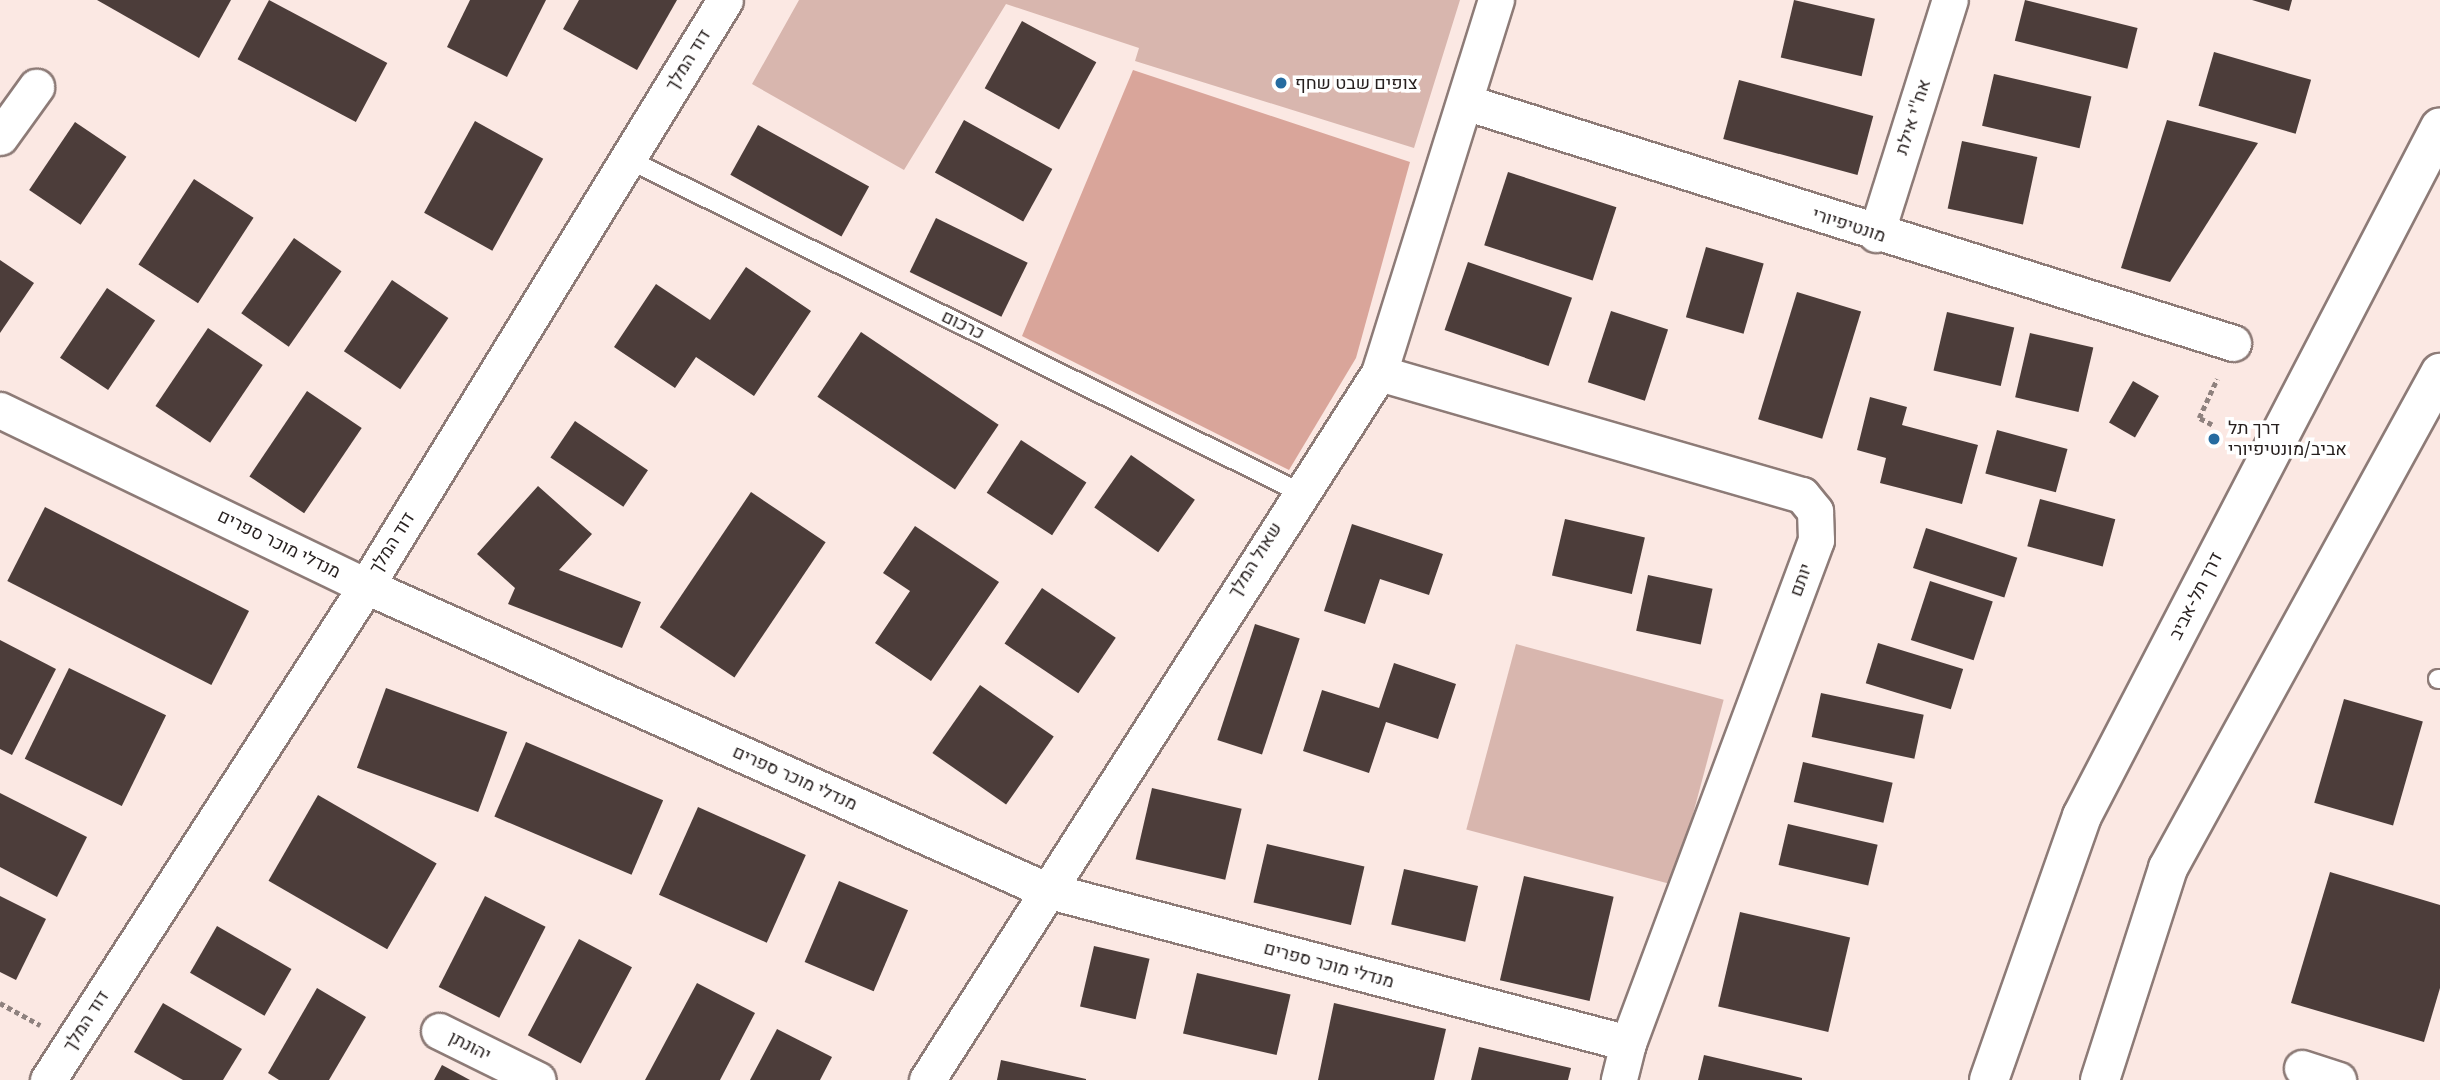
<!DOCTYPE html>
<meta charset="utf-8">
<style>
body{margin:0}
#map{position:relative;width:2440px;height:1080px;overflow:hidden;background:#fbe8e3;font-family:"IBM Plex Sans",Heebo,sans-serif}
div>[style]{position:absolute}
.green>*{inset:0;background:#d8b6ae;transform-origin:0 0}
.forest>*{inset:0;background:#d9a59a}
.building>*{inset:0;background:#4c3d3a;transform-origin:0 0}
.path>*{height:4.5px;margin-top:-2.25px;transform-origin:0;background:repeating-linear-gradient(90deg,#8e817e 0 5px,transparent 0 8.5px)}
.roads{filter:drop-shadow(2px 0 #8d7b77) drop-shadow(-2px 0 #8d7b77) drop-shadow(0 2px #8d7b77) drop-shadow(0 -2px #8d7b77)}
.lane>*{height:18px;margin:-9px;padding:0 9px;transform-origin:9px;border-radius:9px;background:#fff}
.street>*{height:35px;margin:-17.5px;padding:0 17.5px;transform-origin:17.5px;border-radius:17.5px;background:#fff}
.highway>*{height:38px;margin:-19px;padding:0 19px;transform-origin:19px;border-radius:19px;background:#fff}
.dots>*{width:19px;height:19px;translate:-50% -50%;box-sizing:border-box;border:4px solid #fff;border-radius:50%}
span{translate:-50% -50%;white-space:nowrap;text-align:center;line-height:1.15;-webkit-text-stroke:7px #fff;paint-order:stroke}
.street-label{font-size:18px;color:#261f1e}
.poi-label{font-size:18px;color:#261f1e}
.left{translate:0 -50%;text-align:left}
</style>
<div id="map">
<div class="green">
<i style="clip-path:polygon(799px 0,1460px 0,1414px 148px,1135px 61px,1139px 48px,1006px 4px,904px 170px,752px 84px)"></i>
<i style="left:1516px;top:644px;width:215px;height:192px;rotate:15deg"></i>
</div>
<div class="forest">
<i style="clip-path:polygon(1133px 70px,1410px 162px,1356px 358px,1289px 470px,1022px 336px)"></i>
</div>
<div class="building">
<i style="clip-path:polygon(97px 0,231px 0,199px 58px)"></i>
<i style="left:269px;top:0;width:134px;height:67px;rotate:28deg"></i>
<i style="clip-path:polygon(470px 0,546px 0,507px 77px,447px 47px)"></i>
<i style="clip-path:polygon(579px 0,677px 0,637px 70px,563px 29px)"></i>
<i style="left:1794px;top:0;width:83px;height:59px;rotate:13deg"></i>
<i style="left:2025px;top:0;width:116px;height:42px;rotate:14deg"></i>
<i style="clip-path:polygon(2252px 0,2292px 0,2289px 11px)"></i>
<i style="left:1022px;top:21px;width:85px;height:77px;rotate:29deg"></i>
<i style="left:2214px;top:52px;width:101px;height:56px;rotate:16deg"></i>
<i style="left:1994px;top:74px;width:100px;height:53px;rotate:13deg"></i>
<i style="left:1739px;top:80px;width:139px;height:61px;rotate:15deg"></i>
<i style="left:964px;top:120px;width:101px;height:60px;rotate:29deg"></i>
<i style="clip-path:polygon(2167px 120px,2258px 143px,2170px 282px,2121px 268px)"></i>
<i style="left:475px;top:121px;width:78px;height:105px;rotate:29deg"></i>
<i style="left:75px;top:122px;width:62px;height:82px;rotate:34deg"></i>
<i style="left:758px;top:125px;width:127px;height:57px;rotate:29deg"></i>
<i style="left:1962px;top:141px;width:77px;height:69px;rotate:12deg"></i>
<i style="left:1508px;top:172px;width:114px;height:77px;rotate:18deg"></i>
<i style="left:194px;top:179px;width:71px;height:102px;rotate:33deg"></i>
<i style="left:936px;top:218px;width:102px;height:60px;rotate:26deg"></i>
<i style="left:294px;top:238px;width:58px;height:92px;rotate:35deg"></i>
<i style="left:1706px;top:247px;width:60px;height:73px;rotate:16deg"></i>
<i style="clip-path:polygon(0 260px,34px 283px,0 333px)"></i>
<i style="left:1468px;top:262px;width:110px;height:72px;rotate:19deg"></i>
<i style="clip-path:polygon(746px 267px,811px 311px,754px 396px,696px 357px,675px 388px,614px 347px,656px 284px,710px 320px)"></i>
<i style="left:392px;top:280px;width:68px;height:86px;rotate:34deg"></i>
<i style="left:107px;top:288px;width:58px;height:84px;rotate:34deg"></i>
<i style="left:1797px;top:292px;width:67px;height:133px;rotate:17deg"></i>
<i style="left:1611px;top:311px;width:60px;height:75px;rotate:18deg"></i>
<i style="left:1947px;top:312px;width:69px;height:60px;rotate:13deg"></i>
<i style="left:208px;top:328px;width:66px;height:94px;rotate:34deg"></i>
<i style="left:861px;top:332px;width:166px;height:78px;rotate:34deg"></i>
<i style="left:2030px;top:333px;width:65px;height:66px;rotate:13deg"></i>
<i style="left:2133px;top:381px;width:30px;height:48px;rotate:30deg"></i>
<i style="left:307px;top:391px;width:66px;height:103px;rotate:34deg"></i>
<i style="clip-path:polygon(1870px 397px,1907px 407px,1902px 425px,1978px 445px,1962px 504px,1880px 483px,1886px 458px,1857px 450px)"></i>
<i style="left:575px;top:421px;width:88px;height:44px;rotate:34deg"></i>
<i style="left:1997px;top:430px;width:73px;height:45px;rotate:15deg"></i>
<i style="left:1021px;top:440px;width:78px;height:63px;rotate:33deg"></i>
<i style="left:1131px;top:455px;width:78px;height:64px;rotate:35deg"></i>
<i style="clip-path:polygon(538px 486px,592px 534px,559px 570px,641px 602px,622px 648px,508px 604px,515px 588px,477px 554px)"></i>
<i style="left:751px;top:492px;width:90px;height:163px;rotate:34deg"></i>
<i style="left:2040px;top:499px;width:78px;height:49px;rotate:15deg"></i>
<i style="left:45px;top:507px;width:229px;height:83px;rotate:27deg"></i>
<i style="left:1565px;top:519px;width:82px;height:58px;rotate:13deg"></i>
<i style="clip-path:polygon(1352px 524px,1443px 554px,1429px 595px,1380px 579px,1365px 624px,1324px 611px)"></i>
<i style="clip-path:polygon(915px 526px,999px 582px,931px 681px,875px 643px,910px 591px,883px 573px)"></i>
<i style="left:1926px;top:528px;width:96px;height:42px;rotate:18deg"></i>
<i style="left:1648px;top:575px;width:66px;height:57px;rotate:12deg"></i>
<i style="left:1930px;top:581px;width:66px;height:62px;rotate:18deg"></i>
<i style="left:1042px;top:588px;width:89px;height:67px;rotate:34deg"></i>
<i style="left:1255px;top:624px;width:47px;height:122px;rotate:18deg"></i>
<i style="clip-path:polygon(0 640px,56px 669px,12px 755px,0 749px)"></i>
<i style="left:1878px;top:643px;width:89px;height:42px;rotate:17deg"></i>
<i style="clip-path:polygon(1394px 663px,1456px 684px,1438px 739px,1386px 722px,1369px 773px,1303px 751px,1322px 690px,1379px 708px)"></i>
<i style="left:69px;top:668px;width:108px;height:101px;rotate:26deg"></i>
<i style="left:980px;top:685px;width:90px;height:83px;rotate:35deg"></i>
<i style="left:386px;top:688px;width:129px;height:85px;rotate:20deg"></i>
<i style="left:1821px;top:693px;width:105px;height:45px;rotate:12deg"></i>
<i style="left:2344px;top:699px;width:82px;height:108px;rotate:16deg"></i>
<i style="left:526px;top:742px;width:149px;height:81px;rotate:23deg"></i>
<i style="left:1803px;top:762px;width:92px;height:41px;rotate:13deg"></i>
<i style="left:1152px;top:788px;width:92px;height:73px;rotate:13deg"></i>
<i style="clip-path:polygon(0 793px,87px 837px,57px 897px,0 867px)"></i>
<i style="left:318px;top:795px;width:137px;height:99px;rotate:30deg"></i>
<i style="left:698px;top:807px;width:118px;height:96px;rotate:24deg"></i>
<i style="left:1788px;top:824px;width:92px;height:42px;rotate:13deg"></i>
<i style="left:1267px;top:844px;width:100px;height:60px;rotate:13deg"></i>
<i style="left:1404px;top:869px;width:76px;height:57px;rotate:13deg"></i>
<i style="clip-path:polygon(2330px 872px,2440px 905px,2440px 988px,2424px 1042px,2291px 1003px)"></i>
<i style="left:1524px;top:876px;width:92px;height:107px;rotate:13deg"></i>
<i style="left:839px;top:881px;width:75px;height:88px;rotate:23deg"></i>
<i style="clip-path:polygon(0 896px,46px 919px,16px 980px,0 972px)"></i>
<i style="left:485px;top:896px;width:68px;height:102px;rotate:27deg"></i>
<i style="left:1740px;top:912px;width:113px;height:97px;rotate:13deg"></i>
<i style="left:217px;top:926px;width:86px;height:54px;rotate:30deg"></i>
<i style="left:579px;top:939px;width:60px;height:109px;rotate:28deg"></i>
<i style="left:1094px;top:946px;width:57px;height:62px;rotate:13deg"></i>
<i style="left:1197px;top:973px;width:96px;height:62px;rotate:13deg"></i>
<i style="clip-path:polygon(697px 983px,755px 1013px,720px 1080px,645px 1080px)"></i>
<i style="clip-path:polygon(317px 988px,366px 1017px,329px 1080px,279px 1080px,268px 1073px)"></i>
<i style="clip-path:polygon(163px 1003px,242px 1049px,223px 1080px,183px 1080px,134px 1052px)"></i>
<i style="clip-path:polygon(1334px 1003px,1446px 1029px,1434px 1080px,1318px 1080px)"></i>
<i style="clip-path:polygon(777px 1029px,832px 1057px,820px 1080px,750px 1080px)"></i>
<i style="clip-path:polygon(1479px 1047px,1571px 1068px,1568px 1080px,1471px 1080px)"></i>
<i style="clip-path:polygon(1704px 1055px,1802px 1078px,1802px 1080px,1698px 1080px)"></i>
<i style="clip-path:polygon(1001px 1060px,1086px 1079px,1086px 1080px,997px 1080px)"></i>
<i style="clip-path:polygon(442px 1065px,470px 1080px,434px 1080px)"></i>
</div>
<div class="path">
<i style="left:2212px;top:425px;width:15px;rotate:-152deg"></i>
<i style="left:2199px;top:418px;width:43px;rotate:-65.2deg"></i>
<i style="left:0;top:1003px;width:46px;rotate:28.8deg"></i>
</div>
<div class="roads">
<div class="lane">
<i style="left:628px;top:159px;width:749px;rotate:26.39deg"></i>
<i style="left:2438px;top:679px;width:2px"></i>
</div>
<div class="street">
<i style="left:1465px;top:102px;width:805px;rotate:17.42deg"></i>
<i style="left:0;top:137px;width:62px;rotate:-54.2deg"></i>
<i style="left:1876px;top:234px;width:245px;rotate:-72.5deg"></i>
<i style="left:1379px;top:373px;width:440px;rotate:16.1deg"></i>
<i style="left:1802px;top:495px;width:21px;rotate:51deg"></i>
<i style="left:1815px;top:511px;width:29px;rotate:88deg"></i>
<i style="left:1816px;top:540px;width:537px;rotate:110.49deg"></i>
<i style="left:1628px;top:1043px;width:38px;rotate:104deg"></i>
<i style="left:0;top:410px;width:406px;rotate:25.7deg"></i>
<i style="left:366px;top:586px;width:745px;rotate:24.09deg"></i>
<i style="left:1046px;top:890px;width:602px;rotate:14.73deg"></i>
<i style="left:439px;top:1031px;width:110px;rotate:26.3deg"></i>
<i style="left:2302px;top:1068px;width:38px;rotate:18deg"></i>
<i style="left:48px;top:1080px;width:588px;rotate:-57.23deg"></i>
<i style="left:366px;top:586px;width:687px;rotate:-58.51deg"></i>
<i style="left:927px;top:1080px;width:839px;rotate:-57.41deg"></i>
<i style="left:1379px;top:373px;width:391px;rotate:-72.6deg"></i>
</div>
<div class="highway">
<i style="left:1989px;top:1080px;width:280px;rotate:-70.6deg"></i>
<i style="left:2082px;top:816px;width:776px;rotate:-62.54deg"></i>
<i style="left:2100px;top:1080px;width:223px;rotate:-72.2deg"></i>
<i style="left:2168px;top:868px;width:565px;rotate:-61.21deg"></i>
</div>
</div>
<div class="dots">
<i style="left:1281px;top:83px;background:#266ba0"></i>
<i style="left:2214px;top:439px;background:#266ba0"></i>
</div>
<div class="street-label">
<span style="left:688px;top:60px;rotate:-58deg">דוד המלך</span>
<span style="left:1913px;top:117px;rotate:-72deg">אח''י אילת</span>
<span style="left:1849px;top:225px;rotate:18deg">מונטיפיורי</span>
<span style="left:963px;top:325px;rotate:26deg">כרכום</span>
<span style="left:392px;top:543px;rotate:-58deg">דוד המלך</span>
<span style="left:279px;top:544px;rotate:26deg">מנדלי מוכר ספרים</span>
<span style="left:1255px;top:560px;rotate:-58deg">שאול המלך</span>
<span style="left:1801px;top:580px;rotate:-70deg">יותם</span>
<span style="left:2196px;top:596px;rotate:-63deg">דרך תל-אביב</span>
<span style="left:795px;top:778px;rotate:24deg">מנדלי מוכר ספרים</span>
<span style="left:1329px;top:965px;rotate:15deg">מנדלי מוכר ספרים</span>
<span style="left:86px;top:1021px;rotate:-57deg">דוד המלך</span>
<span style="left:470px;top:1046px;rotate:27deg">יהונתן</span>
</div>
<div class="poi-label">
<span class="left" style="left:1295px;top:83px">צופים שבט שחף</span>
<span class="left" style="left:2228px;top:439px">דרך תל<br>אביב/מונטיפיורי</span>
</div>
</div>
